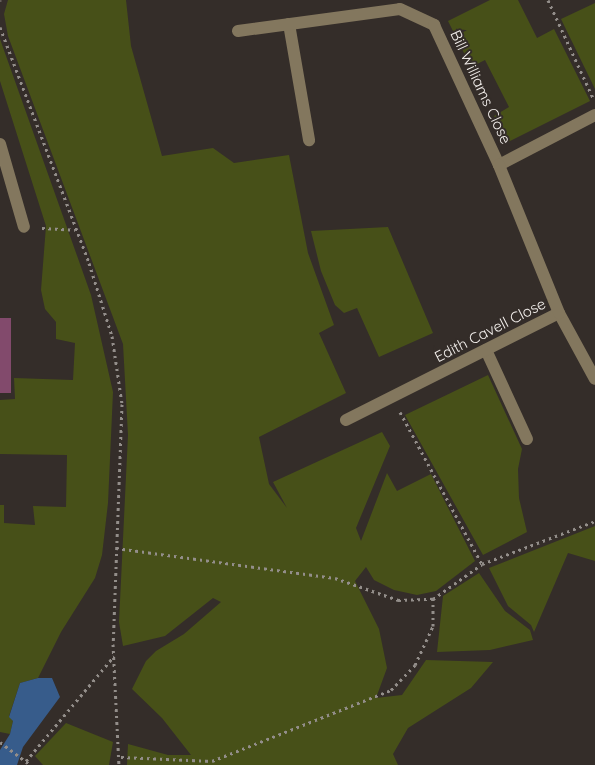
<!DOCTYPE html>
<style>
body{margin:0}
#map{position:relative;width:595px;height:765px;overflow:hidden;background:#342d29;font-family:Quicksand,sans-serif}
div>[style]{position:absolute}
.green>*{inset:0;background:#475018}
.water>*{inset:0;background:#375c8b}
.building>*{inset:0;background:#824a6c;transform-origin:0 0}
.path>*{height:3px;margin-top:-1.5px;transform-origin:0;background:repeating-linear-gradient(90deg,#938e8a 0 2.5px,transparent 0 6.5px)}
.minor>*{height:12px;margin:-6px;padding:0 6px;transform-origin:6px;border-radius:6px;background:#83775e}
span{translate:-50% -50%;white-space:nowrap;text-align:center;line-height:1.15;-webkit-text-stroke:4px #342d29;paint-order:stroke}
.street-label{font-size:15px;color:#f4f0ed}
</style>
<div id="map">
<div class="green">
<i style="clip-path:polygon(8px 0,126px 0,131px 46px,162px 156px,213px 148px,234px 163px,289px 155px,308px 253px,334px 325px,319px 333px,346px 393px,259px 437px,269px 484px,287px 508px,273px 482px,382px 432px,390px 446px,356px 528px,361px 541px,387px 473px,397px 491px,431px 474px,475px 561px,436px 591px,417px 595px,394px 590px,374px 580px,366px 567px,355px 581px,379px 629px,387px 668px,376px 698px,402px 695px,426px 660px,493px 662px,471px 688px,408px 728px,393px 754px,398px 765px,127px 765px,128px 744px,168px 755px,191px 755px,162px 718px,132px 689px,146px 661px,156px 651px,184px 634px,221px 602px,213px 598px,165px 636px,123px 646px,119px 622px,128px 435px,123px 344px,8px 36px,4px 14px)"></i>
<i style="clip-path:polygon(490px 0,518px 0,537px 38px,554px 29px,590px 101px,508px 142px,494px 116px,509px 107px,485px 60px,471px 67px,448px 21px)"></i>
<i style="clip-path:polygon(595px 3px,595px 89px,561px 19px)"></i>
<i style="clip-path:polygon(0 39px,91px 295px,113px 392px,108px 503px,102px 555px,95px 578px,61px 632px,38px 678px,20px 683px,9px 716px,13px 721px,10px 734px,0 732px,0 505px,4px 505px,4px 523px,35px 525px,33px 506px,66px 507px,67px 455px,0 454px,0 400px,15px 399px,14px 378px,73px 380px,75px 343px,56px 339px,56px 322px,45px 309px,41px 290px,46px 226px,0 81px)"></i>
<i style="clip-path:polygon(388px 227px,433px 333px,379px 357px,357px 308px,344px 313px,335px 305px,321px 271px,311px 231px)"></i>
<i style="clip-path:polygon(488px 375px,522px 449px,518px 469px,519px 498px,527px 532px,483px 555px,405px 415px)"></i>
<i style="clip-path:polygon(595px 526px,595px 561px,568px 553px,534px 632px,531px 625px,508px 606px,489px 568px)"></i>
<i style="clip-path:polygon(479px 573px,505px 611px,530px 630px,533px 640px,490px 650px,437px 652px,443px 596px)"></i>
<i style="clip-path:polygon(66px 723px,113px 742px,109px 765px,43px 765px,35px 756px)"></i>
</div>
<div class="water">
<i style="clip-path:polygon(38px 678px,52px 678px,60px 697px,23px 747px,17px 765px,0 765px,0 750px,10px 734px,13px 721px,9px 717px,20px 683px)"></i>
</div>
<div class="building">
<i style="left:0;top:318px;width:11px;height:75px"></i>
</div>
<div class="path">
<i style="left:548px;top:0;width:108px;rotate:65.3deg"></i>
<i style="left:0;top:1px;width:1px;rotate:-90deg"></i>
<i style="left:0;top:27px;width:252px;rotate:69.3deg"></i>
<i style="left:89px;top:263px;width:77px;rotate:72.5deg"></i>
<i style="left:112px;top:336px;width:69px;rotate:81.6deg"></i>
<i style="left:122px;top:404px;width:240px;rotate:92.1deg"></i>
<i style="left:113px;top:644px;width:121px;rotate:87.2deg"></i>
<i style="left:42px;top:228px;width:33px;rotate:3deg"></i>
<i style="left:400px;top:412px;width:173px;rotate:61.7deg"></i>
<i style="left:482px;top:564px;width:121px;rotate:-20.8deg"></i>
<i style="left:116px;top:548px;width:221px;rotate:7.8deg"></i>
<i style="left:335px;top:578px;width:67px;rotate:19.2deg"></i>
<i style="left:398px;top:600px;width:35px;rotate:-2deg"></i>
<i style="left:433px;top:599px;width:60px;rotate:-35.5deg"></i>
<i style="left:0;top:742px;width:39px;rotate:37deg"></i>
<i style="left:121px;top:757px;width:91px;rotate:2.5deg"></i>
<i style="left:212px;top:761px;width:193px;rotate:-21.6deg"></i>
<i style="left:391px;top:690px;width:35px;rotate:-46deg"></i>
<i style="left:415px;top:665px;width:43px;rotate:-65.2deg"></i>
<i style="left:433px;top:626px;width:27px;rotate:-90deg"></i>
<i style="left:26px;top:761px;width:137px;rotate:-50deg"></i>
</div>
<div class="minor">
<i style="left:289px;top:24px;width:118px;rotate:80.2deg"></i>
<i style="left:238px;top:31px;width:163px;rotate:-7.7deg"></i>
<i style="left:400px;top:9px;width:38px;rotate:25deg"></i>
<i style="left:434px;top:25px;width:154px;rotate:65.1deg"></i>
<i style="left:499px;top:165px;width:108px;rotate:-27.5deg"></i>
<i style="left:0;top:144px;width:86px;rotate:73.9deg"></i>
<i style="left:559px;top:313px;width:75px;rotate:61.4deg"></i>
<i style="left:486px;top:350px;width:98px;rotate:65.3deg"></i>
<i style="left:346px;top:420px;width:238px;rotate:-26.7deg"></i>
<i style="left:559px;top:313px;width:160px;rotate:-112.1deg"></i>
</div>
<div class="street-label">
<span style="left:481px;top:87px;rotate:65deg">Bill Williams Close</span>
<span style="left:490px;top:330px;rotate:-27deg">Edith Cavell Close</span>
</div>
</div>
